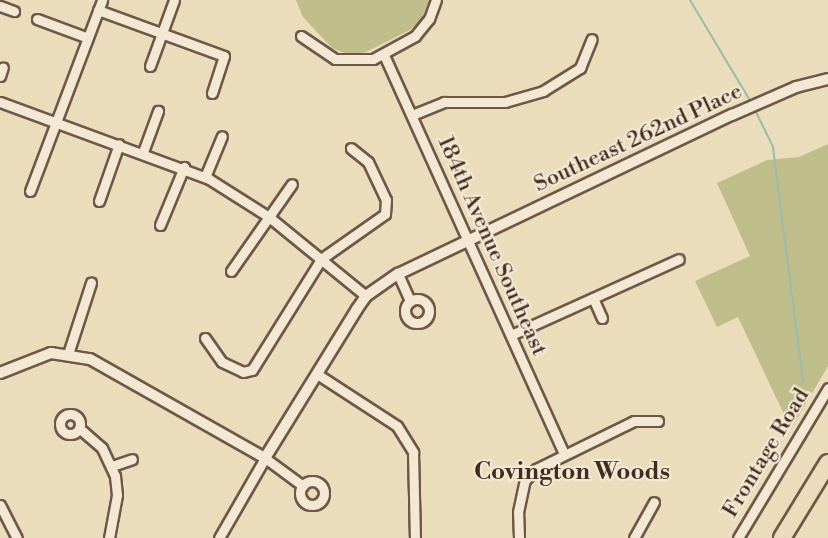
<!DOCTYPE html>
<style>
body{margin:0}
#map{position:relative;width:828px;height:538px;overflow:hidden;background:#ebdcbb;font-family:"Libre Bodoni",serif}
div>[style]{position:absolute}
.green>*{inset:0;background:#bfbe8b}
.stream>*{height:2px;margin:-1px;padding:0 1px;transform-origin:1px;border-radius:1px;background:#99bcad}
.roads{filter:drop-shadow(2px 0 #6e5748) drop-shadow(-2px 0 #6e5748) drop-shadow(0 2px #6e5748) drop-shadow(0 -2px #6e5748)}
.minor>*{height:9px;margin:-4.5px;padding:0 4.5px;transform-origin:4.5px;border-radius:4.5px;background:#f2e8d3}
.minor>.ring{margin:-4.5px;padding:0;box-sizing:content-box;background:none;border:9px solid #f2e8d3;border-radius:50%}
.tertiary>*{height:10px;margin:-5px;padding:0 5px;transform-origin:5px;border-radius:5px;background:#f2e8d3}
.motorway>*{height:16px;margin:-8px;padding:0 8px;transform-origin:8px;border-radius:8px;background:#ebdcbb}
span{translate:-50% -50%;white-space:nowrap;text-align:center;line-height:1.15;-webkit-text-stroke:4.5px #f2e8d3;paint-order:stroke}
.street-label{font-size:22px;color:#442b21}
.neighbourhood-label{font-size:24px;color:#442b21;font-weight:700}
</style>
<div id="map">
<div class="green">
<i style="clip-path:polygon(296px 0,429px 0,421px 20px,410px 30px,366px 52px,349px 55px,332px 48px,303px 17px)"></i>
<i style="clip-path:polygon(828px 144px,828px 366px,791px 429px,738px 317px,717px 327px,695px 281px,750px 256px,717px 183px,767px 160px,799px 157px)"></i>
</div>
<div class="stream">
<i style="left:690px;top:0;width:115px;rotate:59.2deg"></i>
<i style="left:756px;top:112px;width:39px;rotate:64deg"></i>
<i style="left:773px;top:147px;width:237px;rotate:82.7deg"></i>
</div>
<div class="roads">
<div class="minor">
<i style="left:0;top:6px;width:15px;rotate:20deg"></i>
<i style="left:98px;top:10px;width:134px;rotate:20.1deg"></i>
<i style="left:224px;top:56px;width:39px;rotate:108deg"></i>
<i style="left:37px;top:19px;width:54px;rotate:20.4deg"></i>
<i style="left:301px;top:36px;width:41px;rotate:34.1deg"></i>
<i style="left:335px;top:59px;width:38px"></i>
<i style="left:373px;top:59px;width:48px;rotate:-28.7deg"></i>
<i style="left:415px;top:36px;width:22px;rotate:-51deg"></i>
<i style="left:429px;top:19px;width:20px;rotate:-70deg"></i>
<i style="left:384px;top:55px;width:437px;rotate:65.7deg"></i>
<i style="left:150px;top:66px;width:70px;rotate:-70deg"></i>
<i style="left:0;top:76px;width:9px;rotate:-72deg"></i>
<i style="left:0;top:102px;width:223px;rotate:20.2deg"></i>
<i style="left:209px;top:179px;width:71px;rotate:32.3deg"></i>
<i style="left:269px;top:217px;width:125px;rotate:39.2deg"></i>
<i style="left:412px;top:115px;width:35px;rotate:-22deg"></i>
<i style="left:444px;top:102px;width:61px"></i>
<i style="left:505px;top:102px;width:40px;rotate:-16deg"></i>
<i style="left:543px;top:91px;width:44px;rotate:-31.9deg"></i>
<i style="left:580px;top:68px;width:31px;rotate:-68deg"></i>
<i style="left:143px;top:152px;width:44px;rotate:-69.9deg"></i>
<i style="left:205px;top:177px;width:44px;rotate:-67.5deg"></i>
<i style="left:30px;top:191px;width:204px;rotate:-69.3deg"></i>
<i style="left:99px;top:201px;width:60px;rotate:-70.7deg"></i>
<i style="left:160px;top:225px;width:63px;rotate:-67.5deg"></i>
<i style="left:231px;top:271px;width:106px;rotate:-55deg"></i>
<i style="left:398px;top:274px;width:30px;rotate:66deg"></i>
<i style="left:593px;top:298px;width:22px;rotate:66deg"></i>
<i class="ring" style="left:405px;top:299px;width:15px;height:15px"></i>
<i style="left:511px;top:335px;width:184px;rotate:-24.3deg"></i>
<i style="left:205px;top:338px;width:29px;rotate:55deg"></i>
<i style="left:222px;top:362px;width:23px;rotate:25deg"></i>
<i style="left:243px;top:372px;width:9px;rotate:-13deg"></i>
<i style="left:252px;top:370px;width:131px;rotate:-58.1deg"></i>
<i style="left:321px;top:259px;width:78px;rotate:-35.1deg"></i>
<i style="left:385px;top:214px;width:14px;rotate:-86deg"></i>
<i style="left:386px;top:200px;width:42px;rotate:-115.3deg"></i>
<i style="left:368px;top:162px;width:22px;rotate:-141deg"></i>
<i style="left:68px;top:354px;width:75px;rotate:-72.1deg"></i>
<i style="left:317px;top:374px;width:95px;rotate:33deg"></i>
<i style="left:397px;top:426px;width:31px;rotate:58deg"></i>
<i style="left:413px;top:452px;width:86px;rotate:88.7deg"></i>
<i class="ring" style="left:60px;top:414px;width:11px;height:11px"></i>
<i style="left:79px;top:428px;width:30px;rotate:41deg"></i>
<i style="left:102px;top:448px;width:31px;rotate:65deg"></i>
<i style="left:115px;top:476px;width:19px;rotate:84deg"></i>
<i style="left:117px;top:495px;width:44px;rotate:100.5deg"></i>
<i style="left:112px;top:466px;width:21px;rotate:-19deg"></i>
<i class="ring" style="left:300px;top:481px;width:15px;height:15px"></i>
<i style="left:0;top:505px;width:37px;rotate:63deg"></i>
<i style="left:219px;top:538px;width:92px;rotate:-60.1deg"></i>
<i style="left:265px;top:458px;width:47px;rotate:36.4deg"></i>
<i style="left:519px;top:538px;width:26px;rotate:-92deg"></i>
<i style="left:518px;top:512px;width:33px;rotate:-78deg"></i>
<i style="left:525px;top:480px;width:16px;rotate:-45deg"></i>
<i style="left:536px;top:469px;width:109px;rotate:-26.1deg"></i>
<i style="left:634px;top:421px;width:24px"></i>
<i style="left:634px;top:538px;width:41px;rotate:-60.9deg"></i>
<i style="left:738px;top:538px;width:175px;rotate:-59deg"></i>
</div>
<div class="tertiary">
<i style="left:0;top:373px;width:55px;rotate:-21.4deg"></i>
<i style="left:51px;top:353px;width:39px;rotate:9deg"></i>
<i style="left:90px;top:359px;width:201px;rotate:29.5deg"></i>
<i style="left:265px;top:458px;width:175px;rotate:-58.3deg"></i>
<i style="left:357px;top:309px;width:16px;rotate:-55deg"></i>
<i style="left:366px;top:296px;width:39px;rotate:-35deg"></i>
<i style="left:398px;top:274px;width:370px;rotate:-25.5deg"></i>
<i style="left:732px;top:115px;width:70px;rotate:-23.6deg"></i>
<i style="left:796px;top:87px;width:33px;rotate:-14deg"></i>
</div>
<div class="motorway">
<i style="left:782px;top:538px;width:88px;rotate:-58.5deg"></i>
</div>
</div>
<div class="street-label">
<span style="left:638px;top:138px;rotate:-25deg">Southeast 262nd Place</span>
<span style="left:492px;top:246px;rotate:66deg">184th Avenue Southeast</span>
<span style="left:766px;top:453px;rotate:-59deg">Frontage Road</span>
</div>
<div class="neighbourhood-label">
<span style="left:572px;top:473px">Covington Woods</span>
</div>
</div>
